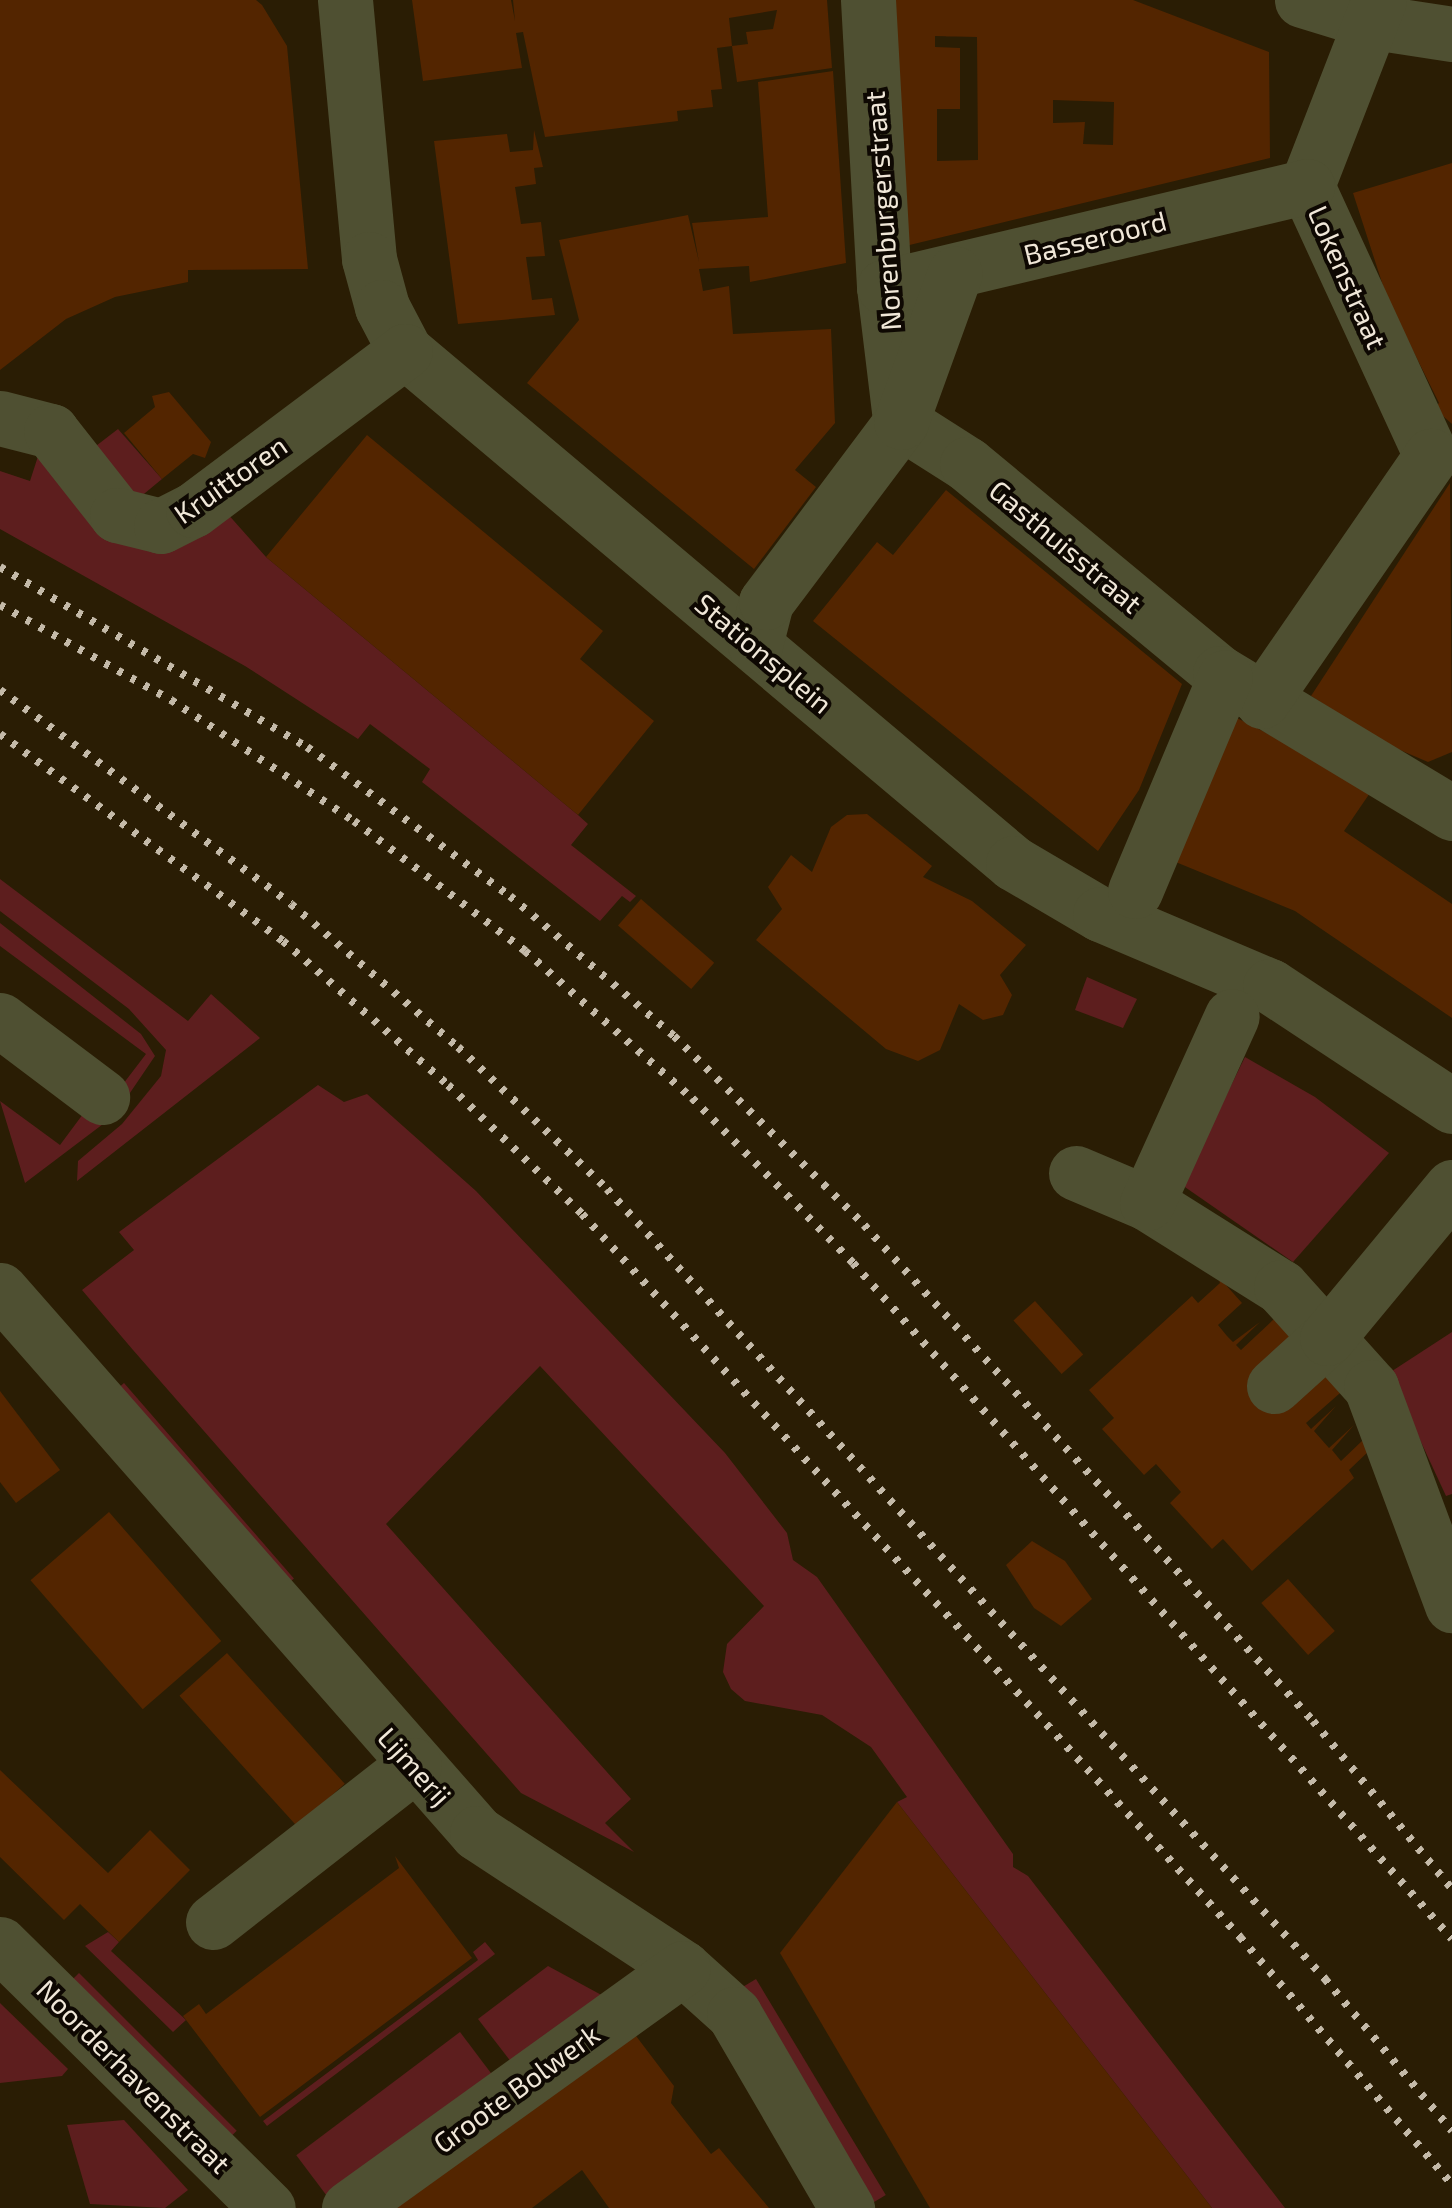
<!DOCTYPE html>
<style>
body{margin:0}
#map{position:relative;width:1452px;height:2208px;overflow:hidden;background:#2a1d04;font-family:"Exo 2",sans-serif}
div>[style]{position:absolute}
.green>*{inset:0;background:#5d1e1e;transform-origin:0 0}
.building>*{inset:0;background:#532500;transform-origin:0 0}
.minor>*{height:55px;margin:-27.5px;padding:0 27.5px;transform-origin:27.5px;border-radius:27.5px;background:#4f5032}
.rail>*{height:8px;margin-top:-4px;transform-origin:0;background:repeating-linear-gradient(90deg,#c4baa9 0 5px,transparent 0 15px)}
span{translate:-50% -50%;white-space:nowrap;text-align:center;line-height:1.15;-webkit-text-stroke:8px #0e0802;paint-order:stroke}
.street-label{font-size:28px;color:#f0e7d8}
</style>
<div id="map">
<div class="green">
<i style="clip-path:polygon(118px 429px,162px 479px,133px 503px,92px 449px)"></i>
<i style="clip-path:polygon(41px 447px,67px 481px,226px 512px,266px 557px,578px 815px,588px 824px,571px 845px,636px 896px,630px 902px,622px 896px,600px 921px,422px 782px,430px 769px,370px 724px,358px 739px,245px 666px,0 529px,0 471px,30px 481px)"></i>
<i style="clip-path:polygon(0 879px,188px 1021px,211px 994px,260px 1038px,77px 1181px,78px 1161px,122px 1124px,161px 1076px,166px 1050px,129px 1009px,0 911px)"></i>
<i style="clip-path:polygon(0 923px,141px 1034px,155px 1056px,115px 1115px,25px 1183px,0 1101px,60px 1145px,83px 1114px,94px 1122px,146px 1054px,0 946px)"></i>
<i style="clip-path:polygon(1087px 977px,1137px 999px,1123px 1028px,1075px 1010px)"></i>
<i style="clip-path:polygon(1245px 1057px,1315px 1097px,1389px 1153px,1293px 1262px,1182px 1185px)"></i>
<i style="clip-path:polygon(318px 1085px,344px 1102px,367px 1094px,476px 1191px,725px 1453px,787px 1533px,793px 1560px,817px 1577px,1013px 1854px,1013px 1867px,1028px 1876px,1285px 2208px,1212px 2208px,897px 1802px,907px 1797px,871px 1747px,822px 1715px,745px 1701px,731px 1689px,723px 1672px,727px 1644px,764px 1606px,540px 1366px,386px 1524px,631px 1799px,605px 1823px,634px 1852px,521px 1793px,133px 1350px,82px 1290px,134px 1250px,119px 1232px)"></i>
<i style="clip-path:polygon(1452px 1332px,1452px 1494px,1446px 1496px,1389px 1373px)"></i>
<i style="left:124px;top:1383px;width:259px;height:19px;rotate:49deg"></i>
<i style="clip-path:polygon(108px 1932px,119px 1942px,111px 1951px,186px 2020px,173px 2032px,85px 1946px)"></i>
<i style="clip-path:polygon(485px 1942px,495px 1954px,267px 2126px,263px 2121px,478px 1960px,473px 1952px)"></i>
<i style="clip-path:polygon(548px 1966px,607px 1998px,515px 2067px,478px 2019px)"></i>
<i style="left:79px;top:1973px;width:223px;height:21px;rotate:45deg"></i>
<i style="left:756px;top:1979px;width:252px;height:17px;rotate:59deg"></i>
<i style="clip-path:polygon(0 2003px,68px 2069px,62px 2076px,0 2083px)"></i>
<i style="left:460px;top:2032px;width:61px;height:205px;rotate:53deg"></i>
<i style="clip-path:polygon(124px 2120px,188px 2190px,165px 2208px,90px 2204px,67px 2125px)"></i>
</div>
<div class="building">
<i style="clip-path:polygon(0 0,256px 0,262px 5px,287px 46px,308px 269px,188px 270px,188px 282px,115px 297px,66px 319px,0 370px)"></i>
<i style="clip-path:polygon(412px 0,511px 0,515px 21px,513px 0,827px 0,832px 68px,737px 82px,732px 46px,748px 44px,746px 32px,773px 29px,777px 10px,729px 18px,732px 46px,717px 48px,722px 89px,711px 90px,713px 107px,677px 111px,678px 121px,545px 137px,523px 32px,516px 33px,522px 68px,423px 81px)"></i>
<i style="clip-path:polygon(evenodd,890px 0,1133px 0,1269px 52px,1270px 158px,893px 249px,890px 0,935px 36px,977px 37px,978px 160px,937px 161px,937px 109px,960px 109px,960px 48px,935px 47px,935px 36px,890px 0,1053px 100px,1114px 102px,1113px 145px,1083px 144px,1085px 122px,1053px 123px,1053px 100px)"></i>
<i style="clip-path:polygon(833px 71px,846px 263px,750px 282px,749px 266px,699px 269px,703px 291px,729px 286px,733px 334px,831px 329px,835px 423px,795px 470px,816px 487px,754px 569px,527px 383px,579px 320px,559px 240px,688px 215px,699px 262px,692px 223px,768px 217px,758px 82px)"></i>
<i style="clip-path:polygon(534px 130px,543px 167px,534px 168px,536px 184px,515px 187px,521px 224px,541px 222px,545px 256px,526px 257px,532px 300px,552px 298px,555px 315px,458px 324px,434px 141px,507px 134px,510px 152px,533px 150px)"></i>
<i style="clip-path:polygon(1452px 163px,1452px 424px,1434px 408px,1439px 403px,1387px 298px,1353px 193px)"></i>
<i style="clip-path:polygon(169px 392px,211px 442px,205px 458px,193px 454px,162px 479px,124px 433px,155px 407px,152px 396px)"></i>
<i style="clip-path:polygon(367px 435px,603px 631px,580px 659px,654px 721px,578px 815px,266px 557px)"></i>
<i style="clip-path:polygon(1450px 483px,1452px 752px,1428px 762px,1386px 744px,1311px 696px)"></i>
<i style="clip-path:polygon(946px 490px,1182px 684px,1139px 790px,1098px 851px,813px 621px,877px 542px,893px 555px)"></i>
<i style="clip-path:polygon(1221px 710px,1374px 787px,1344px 831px,1452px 904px,1452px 1018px,1295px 911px,1161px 856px)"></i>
<i style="clip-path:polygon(867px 814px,932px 866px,923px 877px,972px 901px,1026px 945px,1000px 975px,1012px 995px,1003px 1015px,983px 1020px,959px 1004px,940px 1050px,918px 1061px,886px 1049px,756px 940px,782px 909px,768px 887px,791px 855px,812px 872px,831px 827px,847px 815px)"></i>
<i style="left:641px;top:899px;width:97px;height:35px;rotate:41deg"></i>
<i style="clip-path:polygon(1217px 1275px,1242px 1303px,1218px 1325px,1227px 1336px,1233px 1342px,1260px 1322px,1236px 1345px,1241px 1350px,1289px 1305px,1356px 1379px,1306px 1423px,1311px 1429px,1336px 1406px,1314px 1431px,1329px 1448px,1354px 1425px,1332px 1450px,1341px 1461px,1363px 1440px,1360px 1432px,1371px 1449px,1349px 1470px,1354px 1478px,1252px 1571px,1223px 1539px,1212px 1549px,1170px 1503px,1181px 1492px,1156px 1464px,1144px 1475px,1102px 1429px,1114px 1418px,1089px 1390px,1192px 1296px,1198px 1303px,1220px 1283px)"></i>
<i style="left:1035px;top:1301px;width:72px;height:29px;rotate:48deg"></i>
<i style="clip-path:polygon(0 1391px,60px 1470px,16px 1503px,0 1482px)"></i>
<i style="left:109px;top:1512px;width:171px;height:104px;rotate:49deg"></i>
<i style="clip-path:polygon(1032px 1541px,1065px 1561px,1092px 1599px,1061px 1626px,1034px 1608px,1006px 1565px)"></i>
<i style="left:1288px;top:1579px;width:70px;height:36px;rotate:48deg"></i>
<i style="left:227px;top:1653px;width:176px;height:64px;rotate:48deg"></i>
<i style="clip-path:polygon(0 1770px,108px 1873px,150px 1830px,190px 1870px,119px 1942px,80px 1904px,64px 1920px,0 1857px)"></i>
<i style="clip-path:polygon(897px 1802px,1212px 2208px,930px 2208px,780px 1953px)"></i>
<i style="clip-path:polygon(395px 1856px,472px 1958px,260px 2117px,183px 2016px,199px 2004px,206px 2014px,399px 1868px)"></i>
<i style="clip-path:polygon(630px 2028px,674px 2086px,671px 2103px,711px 2154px,719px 2148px,769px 2208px,609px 2208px,582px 2170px,532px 2208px,372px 2208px)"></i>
</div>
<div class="minor">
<i style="left:345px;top:0;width:260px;rotate:84.7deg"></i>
<i style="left:369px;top:259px;width:50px;rotate:74.8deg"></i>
<i style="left:382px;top:307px;width:50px;rotate:62.4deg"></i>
<i style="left:405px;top:351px;width:795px;rotate:40.1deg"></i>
<i style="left:1013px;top:863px;width:101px;rotate:30.4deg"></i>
<i style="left:1100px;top:914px;width:185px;rotate:23deg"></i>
<i style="left:1270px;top:986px;width:218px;rotate:33.4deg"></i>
<i style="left:868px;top:0;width:287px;rotate:86.8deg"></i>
<i style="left:884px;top:287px;width:133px;rotate:83.1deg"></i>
<i style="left:1302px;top:0;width:75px;rotate:17deg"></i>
<i style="left:1374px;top:22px;width:79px;rotate:8.7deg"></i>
<i style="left:1379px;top:0;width:199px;rotate:111.2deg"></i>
<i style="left:1307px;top:186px;width:297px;rotate:65.3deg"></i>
<i style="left:884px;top:287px;width:435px;rotate:-13.4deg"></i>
<i style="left:0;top:418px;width:53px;rotate:14.3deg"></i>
<i style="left:51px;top:431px;width:107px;rotate:51.8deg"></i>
<i style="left:117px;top:515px;width:45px;rotate:14deg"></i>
<i style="left:161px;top:526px;width:36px;rotate:-27deg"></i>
<i style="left:193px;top:510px;width:265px;rotate:-36.9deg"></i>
<i style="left:901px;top:422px;width:78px;rotate:32.5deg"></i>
<i style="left:967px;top:464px;width:328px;rotate:39.6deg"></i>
<i style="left:1220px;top:673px;width:271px;rotate:31.1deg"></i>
<i style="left:755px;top:645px;width:44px;rotate:-75.7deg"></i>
<i style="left:766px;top:602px;width:225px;rotate:-53.1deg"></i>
<i style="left:901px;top:422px;width:158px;rotate:-70.1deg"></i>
<i style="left:1262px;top:701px;width:298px;rotate:-55.4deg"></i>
<i style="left:1135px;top:891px;width:232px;rotate:-67.2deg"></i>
<i style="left:0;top:1020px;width:128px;rotate:37deg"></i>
<i style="left:1076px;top:1173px;width:77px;rotate:22.9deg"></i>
<i style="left:1147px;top:1203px;width:158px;rotate:32.1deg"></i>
<i style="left:1281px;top:1287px;width:135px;rotate:48deg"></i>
<i style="left:1371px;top:1387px;width:233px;rotate:69.6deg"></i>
<i style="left:1147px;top:1203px;width:205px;rotate:-65.6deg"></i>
<i style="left:0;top:1290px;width:723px;rotate:48.7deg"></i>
<i style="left:477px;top:1833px;width:246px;rotate:33.2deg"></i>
<i style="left:683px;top:1968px;width:69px;rotate:42deg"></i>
<i style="left:734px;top:2014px;width:225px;rotate:59.8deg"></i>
<i style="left:1274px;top:1386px;width:72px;rotate:-42.2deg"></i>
<i style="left:1327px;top:1338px;width:196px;rotate:-50.4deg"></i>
<i style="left:213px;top:1922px;width:255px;rotate:-38deg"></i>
<i style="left:0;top:1944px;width:376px;rotate:44.6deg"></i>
<i style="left:349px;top:2208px;width:411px;rotate:-35.7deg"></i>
</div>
<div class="rail">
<i style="left:0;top:567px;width:356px;rotate:30.4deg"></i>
<i style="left:307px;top:747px;width:252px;rotate:36.3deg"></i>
<i style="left:510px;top:896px;width:216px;rotate:40.5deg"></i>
<i style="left:674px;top:1036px;width:268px;rotate:44.8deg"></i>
<i style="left:864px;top:1225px;width:669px;rotate:47.85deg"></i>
<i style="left:1313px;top:1721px;width:218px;rotate:50.4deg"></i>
<i style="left:0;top:605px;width:196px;rotate:29.1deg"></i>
<i style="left:171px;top:700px;width:219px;rotate:33.5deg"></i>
<i style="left:354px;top:821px;width:215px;rotate:37.2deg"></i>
<i style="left:525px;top:951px;width:222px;rotate:41.4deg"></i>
<i style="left:692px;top:1098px;width:231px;rotate:45.7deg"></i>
<i style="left:853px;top:1263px;width:903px;rotate:48.46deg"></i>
<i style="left:0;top:690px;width:361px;rotate:36.3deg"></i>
<i style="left:291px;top:904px;width:220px;rotate:40.6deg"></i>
<i style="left:458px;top:1047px;width:206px;rotate:43.6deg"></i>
<i style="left:607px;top:1189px;width:1068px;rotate:47.73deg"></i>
<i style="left:1325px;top:1979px;width:198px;rotate:50.1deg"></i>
<i style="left:0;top:734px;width:351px;rotate:36.2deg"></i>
<i style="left:283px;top:941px;width:219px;rotate:41.1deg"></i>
<i style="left:448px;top:1085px;width:186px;rotate:43.9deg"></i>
<i style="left:582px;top:1214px;width:978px;rotate:47.69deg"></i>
<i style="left:1240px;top:1937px;width:326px;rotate:49.4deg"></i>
</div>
<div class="street-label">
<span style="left:882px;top:211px;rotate:-94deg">Norenburgerstraat</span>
<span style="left:1095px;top:237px;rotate:-14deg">Basseroord</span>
<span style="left:1348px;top:277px;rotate:66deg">Lokenstraat</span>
<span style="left:230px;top:479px;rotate:-35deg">Kruittoren</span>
<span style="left:1066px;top:546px;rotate:40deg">Gasthuisstraat</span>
<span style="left:764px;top:653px;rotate:40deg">Stationsplein</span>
<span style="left:415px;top:1766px;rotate:48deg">Lijmerij</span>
<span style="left:134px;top:2076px;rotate:45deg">Noorderhavenstraat</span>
<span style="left:516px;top:2088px;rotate:-36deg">Groote Bolwerk</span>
</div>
</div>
